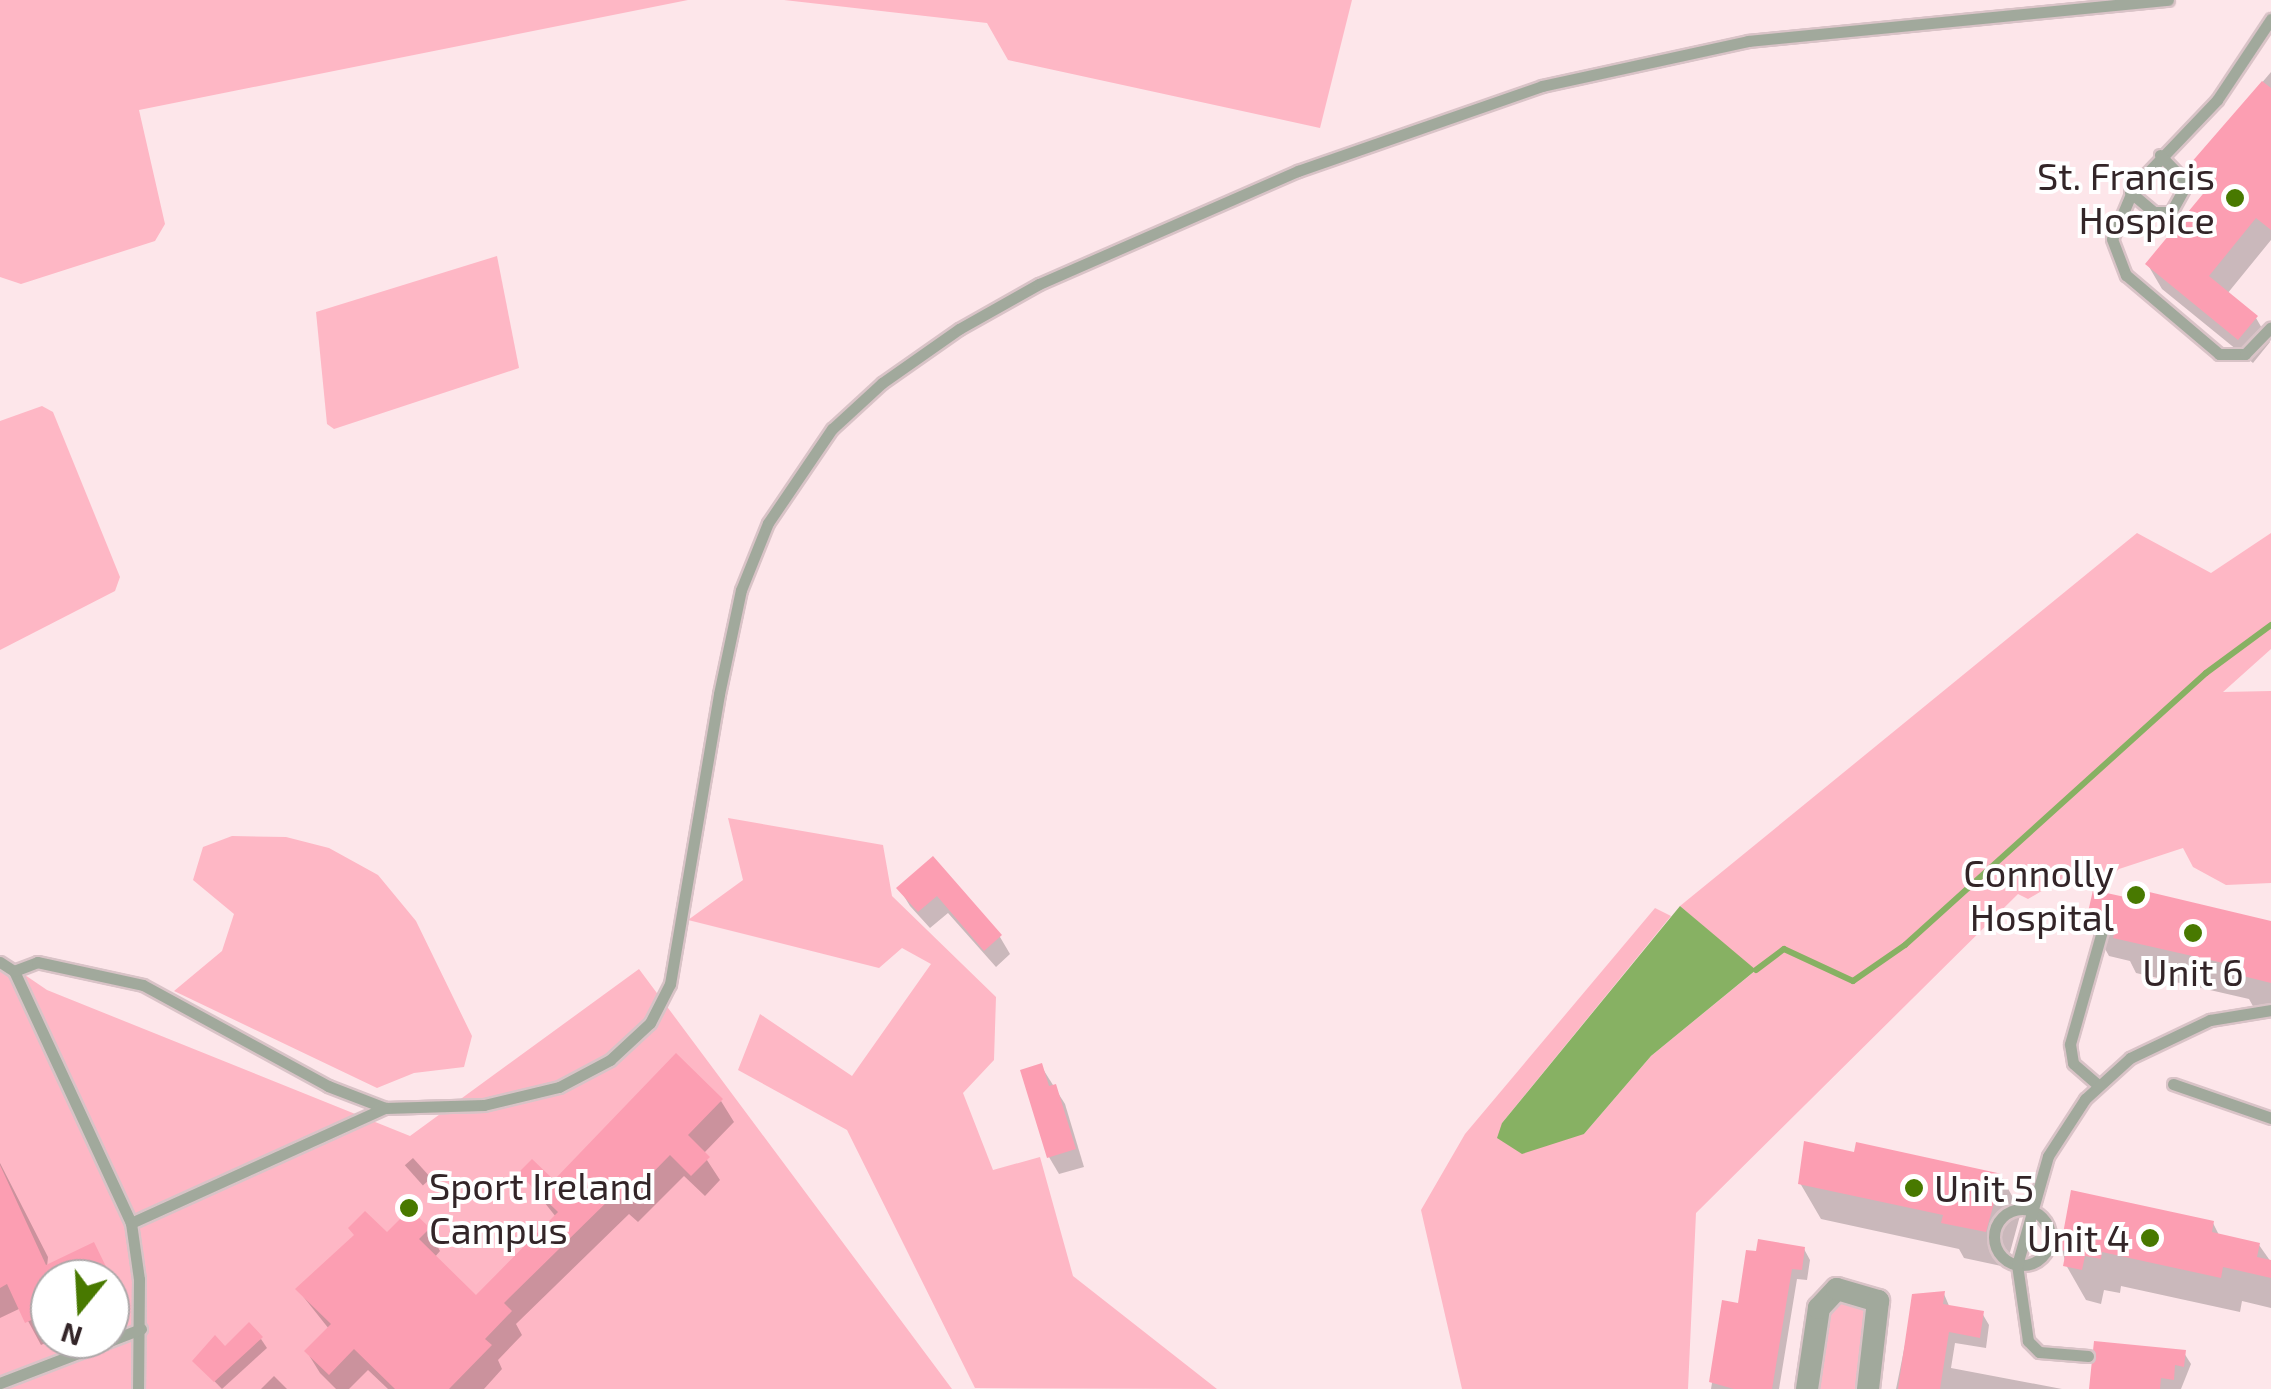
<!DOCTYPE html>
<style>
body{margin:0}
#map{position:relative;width:2271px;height:1389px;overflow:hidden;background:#fde6ea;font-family:"Exo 2",sans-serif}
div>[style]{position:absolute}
.green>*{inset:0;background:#feb7c5}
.water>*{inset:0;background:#87b163}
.shadow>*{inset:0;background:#0003;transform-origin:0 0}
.stream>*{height:6px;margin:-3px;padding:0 3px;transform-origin:3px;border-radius:3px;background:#87b163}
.building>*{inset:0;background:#fc9eb2}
.roads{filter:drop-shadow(2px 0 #d9c3c7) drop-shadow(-2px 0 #d9c3c7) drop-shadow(0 2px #d9c3c7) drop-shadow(0 -2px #d9c3c7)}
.service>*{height:11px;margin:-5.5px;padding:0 5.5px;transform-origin:5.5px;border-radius:5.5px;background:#a1a99c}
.service>.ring{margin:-5.5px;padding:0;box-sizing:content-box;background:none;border:11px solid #a1a99c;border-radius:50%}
.minor>*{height:22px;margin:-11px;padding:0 11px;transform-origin:11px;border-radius:11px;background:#a1a99c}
.dots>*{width:28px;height:28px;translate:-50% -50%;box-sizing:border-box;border:5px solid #fff;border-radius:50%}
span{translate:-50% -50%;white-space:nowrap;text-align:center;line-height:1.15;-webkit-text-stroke:8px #fff;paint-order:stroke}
.poi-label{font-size:38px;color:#332528}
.right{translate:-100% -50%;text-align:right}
.left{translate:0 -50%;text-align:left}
.north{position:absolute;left:30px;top:1259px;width:100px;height:100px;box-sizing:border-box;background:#fff;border:2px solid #ada8a9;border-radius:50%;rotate:198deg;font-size:28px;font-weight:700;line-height:40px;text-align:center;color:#332528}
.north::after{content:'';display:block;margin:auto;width:35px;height:45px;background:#487900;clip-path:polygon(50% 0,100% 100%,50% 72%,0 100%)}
</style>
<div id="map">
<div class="green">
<i style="clip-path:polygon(0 0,758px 0,688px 0,139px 110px,165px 224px,155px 241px,21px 284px,0 277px)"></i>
<i style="clip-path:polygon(784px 0,1352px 0,1320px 128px,1008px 60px,987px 23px)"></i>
<i style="clip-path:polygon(497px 256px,519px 368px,334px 429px,327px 424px,316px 312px)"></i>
<i style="clip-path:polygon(42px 406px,53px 412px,120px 577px,115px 591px,0 650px,0 421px)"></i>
<i style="clip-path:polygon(2137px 533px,2211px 573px,2271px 533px,2271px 649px,2223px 692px,2271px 691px,2271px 883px,2226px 885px,2193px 867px,2183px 848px,2119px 869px,2103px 884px,2067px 876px,2028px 899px,2018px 894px,1696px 1213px,1688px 1389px,1462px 1389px,1421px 1210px,1465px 1134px,1655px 908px,1671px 916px,1502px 1123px,1584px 1134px,1651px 1056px,1755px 971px,1680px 906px)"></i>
<i style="clip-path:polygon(728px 818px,883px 845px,892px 896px,996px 997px,994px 1060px,963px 1093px,993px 1170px,1040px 1157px,1073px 1276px,1217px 1389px,975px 1388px,847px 1130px,738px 1070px,760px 1014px,852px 1076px,931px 964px,902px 948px,879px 968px,688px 920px,743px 880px)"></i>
<i style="clip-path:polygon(232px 836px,286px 837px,329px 848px,378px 875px,416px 921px,472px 1036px,464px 1067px,414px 1073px,377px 1088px,174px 991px,222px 951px,234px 914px,193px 880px,203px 847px)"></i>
<i style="clip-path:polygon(evenodd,0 958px,47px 990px,410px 1136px,639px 969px,952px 1389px,0 1389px,0 958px,50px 1279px,110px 1279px,110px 1339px,50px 1339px,50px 1279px)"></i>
<i style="clip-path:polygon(1842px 1297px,1870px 1308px,1861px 1389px,1815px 1389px,1826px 1314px)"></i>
</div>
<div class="water">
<i style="clip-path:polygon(1680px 906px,1756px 970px,1651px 1056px,1584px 1134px,1522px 1154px,1497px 1138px,1502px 1123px)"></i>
</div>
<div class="shadow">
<i style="clip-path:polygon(2271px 72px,2271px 240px,2227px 294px,2256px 318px,2270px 342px,2253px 363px,2162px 289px,2148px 265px,2209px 190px,2193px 164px)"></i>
<i style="clip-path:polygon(933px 859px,1000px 937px,1010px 954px,996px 967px,948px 913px,930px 928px,910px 906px,899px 888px)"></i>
<i style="clip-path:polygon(2089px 920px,2271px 923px,2271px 1012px,2254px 1008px,2249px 999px,2136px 973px,2130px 961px,2109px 956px)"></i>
<i style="clip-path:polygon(1041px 1066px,1065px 1104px,1084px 1167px,1059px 1174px,1049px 1157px)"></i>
<i style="clip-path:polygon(721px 1101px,734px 1122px,703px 1154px,720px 1180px,705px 1196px,684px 1176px,638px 1222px,629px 1214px,516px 1324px,522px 1335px,498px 1360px,502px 1369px,484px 1389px,388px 1389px,368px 1370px,349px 1389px,336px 1389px,320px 1373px,307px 1352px,329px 1329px,298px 1290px,387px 1236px,428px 1229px,440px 1251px,434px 1258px,476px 1299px,556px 1217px,521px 1173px,554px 1183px)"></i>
<i style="left:413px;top:1158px;width:27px;height:11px;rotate:48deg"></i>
<i style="clip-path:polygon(0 1163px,48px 1257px,47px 1267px,109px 1279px,50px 1279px,54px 1339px,41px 1345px,21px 1308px,0 1318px)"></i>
<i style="clip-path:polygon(2001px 1176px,2021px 1212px,2006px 1267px,1964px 1258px,1959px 1249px,1821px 1219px,1800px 1183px)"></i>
<i style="clip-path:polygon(2213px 1223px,2220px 1237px,2259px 1245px,2271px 1262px,2271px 1308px,2242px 1301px,2240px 1312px,2121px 1286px,2120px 1293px,2104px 1290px,2101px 1304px,2086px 1300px,2066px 1265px,2062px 1249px)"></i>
<i style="clip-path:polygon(1804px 1249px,1810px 1260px,1807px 1280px,1797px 1279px,1779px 1389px,1711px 1389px,1725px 1303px,1740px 1305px)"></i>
<i style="clip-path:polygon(110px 1282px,124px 1306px,110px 1313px)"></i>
<i style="clip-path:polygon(1944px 1294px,1950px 1308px,1982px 1313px,1989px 1325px,1986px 1348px,1955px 1343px,1951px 1368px,2062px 1389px,1896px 1389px,1915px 1296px)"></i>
<i style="clip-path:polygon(261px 1339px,267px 1348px,222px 1389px,195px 1361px)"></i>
<i style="clip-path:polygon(2184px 1353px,2191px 1364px,2181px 1389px,2091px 1389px)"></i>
<i style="clip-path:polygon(274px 1376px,287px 1389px,261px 1389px)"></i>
</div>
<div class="stream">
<i style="left:1756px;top:970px;width:35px;rotate:-37deg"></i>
<i style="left:1784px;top:949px;width:76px;rotate:24.9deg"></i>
<i style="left:1853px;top:981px;width:63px;rotate:-34.7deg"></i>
<i style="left:1905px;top:945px;width:406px;rotate:-42.1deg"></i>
<i style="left:2206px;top:673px;width:81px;rotate:-36.4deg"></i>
</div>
<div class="building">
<i style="clip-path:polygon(2262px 81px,2271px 88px,2271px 230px,2256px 218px,2209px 276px,2258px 316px,2238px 340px,2145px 264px,2212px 183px,2190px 164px)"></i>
<i style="clip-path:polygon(933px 856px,1002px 935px,984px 951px,937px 896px,918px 912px,896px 888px)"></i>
<i style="clip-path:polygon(2093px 890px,2143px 901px,2145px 891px,2271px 921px,2271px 983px,2231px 973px,2232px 965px,2113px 938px,2116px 928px,2086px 921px)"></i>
<i style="clip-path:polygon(676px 1053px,723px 1099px,688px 1135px,710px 1157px,691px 1176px,670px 1155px,624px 1202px,615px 1194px,504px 1303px,512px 1311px,485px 1339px,492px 1345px,449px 1389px,395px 1389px,354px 1349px,329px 1375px,304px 1351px,331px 1324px,295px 1289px,354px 1235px,348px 1228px,365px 1211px,387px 1232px,410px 1209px,430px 1228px,419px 1239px,476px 1295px,558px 1212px,518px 1173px,532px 1159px,554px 1180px)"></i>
<i style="clip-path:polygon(1042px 1063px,1049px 1086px,1056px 1084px,1076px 1149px,1047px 1158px,1020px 1070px)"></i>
<i style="clip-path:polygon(1804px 1141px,1854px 1152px,1856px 1142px,2002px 1174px,1986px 1232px,1941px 1223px,1943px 1215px,1798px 1184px)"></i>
<i style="clip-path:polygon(0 1165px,46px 1265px,94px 1242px,112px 1279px,50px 1279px,50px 1311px,25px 1323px,7px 1284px,0 1288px)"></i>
<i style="clip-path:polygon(2071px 1190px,2214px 1221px,2212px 1232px,2260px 1243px,2257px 1257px,2271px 1260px,2271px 1278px,2223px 1267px,2221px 1278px,2102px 1252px,2101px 1259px,2085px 1256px,2082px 1270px,2063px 1266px,2066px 1251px,2060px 1250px)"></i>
<i style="clip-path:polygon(1758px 1239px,1805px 1247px,1802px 1270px,1792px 1269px,1772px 1389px,1734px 1389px,1709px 1382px,1718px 1325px,1722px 1300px,1738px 1303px,1746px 1250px,1756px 1251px)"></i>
<i style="clip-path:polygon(1945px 1291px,1943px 1304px,1984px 1311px,1980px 1338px,1949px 1332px,1940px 1389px,1898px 1389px,1912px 1294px)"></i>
<i style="clip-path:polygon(249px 1322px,263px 1337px,214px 1382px,192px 1361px,215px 1335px,225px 1346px)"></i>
<i style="clip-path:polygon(2094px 1341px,2186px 1350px,2184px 1367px,2175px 1365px,2174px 1380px,2161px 1378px,2160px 1389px,2089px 1389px)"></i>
</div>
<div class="roads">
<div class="service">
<i style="left:2271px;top:19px;width:97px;rotate:123.7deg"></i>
<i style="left:2217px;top:100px;width:120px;rotate:133.7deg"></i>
<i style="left:2134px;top:187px;width:56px;rotate:112.9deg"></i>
<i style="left:2112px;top:239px;width:39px;rotate:69deg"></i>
<i style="left:2126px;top:275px;width:122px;rotate:40.3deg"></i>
<i style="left:2219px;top:354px;width:26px"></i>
<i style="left:2245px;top:354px;width:37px;rotate:-46deg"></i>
<i style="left:2130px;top:192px;width:31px;rotate:40deg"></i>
<i style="left:2154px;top:212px;width:17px"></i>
<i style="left:2171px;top:212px;width:33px;rotate:-61deg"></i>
<i style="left:2187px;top:183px;width:39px;rotate:-134deg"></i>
<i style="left:0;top:962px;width:17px;rotate:33deg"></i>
<i style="left:14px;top:971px;width:278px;rotate:65.1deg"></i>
<i style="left:131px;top:1223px;width:57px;rotate:81.9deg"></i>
<i style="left:139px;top:1279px;width:110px;rotate:90.5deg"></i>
<i style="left:14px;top:971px;width:25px;rotate:-21deg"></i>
<i style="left:37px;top:962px;width:108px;rotate:12.2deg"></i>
<i style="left:143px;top:985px;width:211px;rotate:28.6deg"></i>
<i style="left:328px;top:1086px;width:61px;rotate:21.1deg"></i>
<i style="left:385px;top:1108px;width:99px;rotate:-1.7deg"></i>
<i style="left:484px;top:1105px;width:77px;rotate:-13.5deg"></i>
<i style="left:559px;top:1087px;width:58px;rotate:-27.9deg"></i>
<i style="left:610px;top:1060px;width:54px;rotate:-42.8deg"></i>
<i style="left:650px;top:1023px;width:44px;rotate:-62.9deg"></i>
<i style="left:670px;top:984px;width:294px;rotate:-80.4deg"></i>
<i style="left:719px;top:694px;width:106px;rotate:-78.1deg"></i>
<i style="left:741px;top:590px;width:72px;rotate:-68.1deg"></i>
<i style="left:768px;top:523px;width:114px;rotate:-55.8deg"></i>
<i style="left:832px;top:429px;width:68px;rotate:-42.6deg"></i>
<i style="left:882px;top:383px;width:94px;rotate:-35deg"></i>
<i style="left:959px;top:329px;width:92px;rotate:-29.4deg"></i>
<i style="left:1039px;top:284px;width:283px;rotate:-23.6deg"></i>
<i style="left:1298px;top:171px;width:258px;rotate:-19.2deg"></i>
<i style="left:1542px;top:86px;width:211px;rotate:-12.3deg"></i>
<i style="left:1748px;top:41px;width:422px;rotate:-5.6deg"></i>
<i style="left:2173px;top:1084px;width:104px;rotate:19.1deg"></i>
<i style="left:2098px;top:1085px;width:33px;rotate:-139deg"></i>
<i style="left:2073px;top:1063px;width:19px;rotate:-99deg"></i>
<i style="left:2070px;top:1044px;width:117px;rotate:-74.2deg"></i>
<i class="ring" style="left:1994px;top:1209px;width:45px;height:45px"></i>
<i style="left:131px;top:1223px;width:279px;rotate:-24.4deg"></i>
<i style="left:2088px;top:1356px;width:49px;rotate:-175.3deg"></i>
<i style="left:2039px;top:1352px;width:16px;rotate:-135deg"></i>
<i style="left:2028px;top:1341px;width:77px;rotate:-98.2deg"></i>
<i style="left:2017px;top:1265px;width:113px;rotate:-74.1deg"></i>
<i style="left:2048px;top:1156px;width:68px;rotate:-57deg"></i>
<i style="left:2085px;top:1099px;width:61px;rotate:-42.3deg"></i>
<i style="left:2130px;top:1058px;width:89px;rotate:-25.4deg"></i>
<i style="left:2210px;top:1020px;width:62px;rotate:-9.3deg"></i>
<i style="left:0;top:1383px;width:151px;rotate:-21deg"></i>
</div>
<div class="minor">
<i style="left:1807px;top:1389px;width:82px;rotate:-81.6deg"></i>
<i style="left:1819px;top:1308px;width:26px;rotate:-47deg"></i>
<i style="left:1837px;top:1289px;width:43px;rotate:16.3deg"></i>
<i style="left:1878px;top:1301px;width:89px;rotate:96.5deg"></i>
</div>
</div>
<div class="dots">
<i style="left:2235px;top:198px;background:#487900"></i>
<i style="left:2136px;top:895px;background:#487900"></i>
<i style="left:2193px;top:933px;background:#487900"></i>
<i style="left:1914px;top:1188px;background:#487900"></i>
<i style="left:409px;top:1208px;background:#487900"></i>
<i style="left:2150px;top:1238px;background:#487900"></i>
</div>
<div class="poi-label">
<span class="right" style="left:2215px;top:198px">St. Francis<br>Hospice</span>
<span class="right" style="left:2114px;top:895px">Connolly<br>Hospital</span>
<span style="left:2193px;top:972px">Unit 6</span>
<span class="left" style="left:429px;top:1208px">Sport Ireland<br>Campus</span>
<span class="left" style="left:1934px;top:1188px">Unit 5</span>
<span class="right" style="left:2130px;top:1238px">Unit 4</span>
</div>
<div class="north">N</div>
</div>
